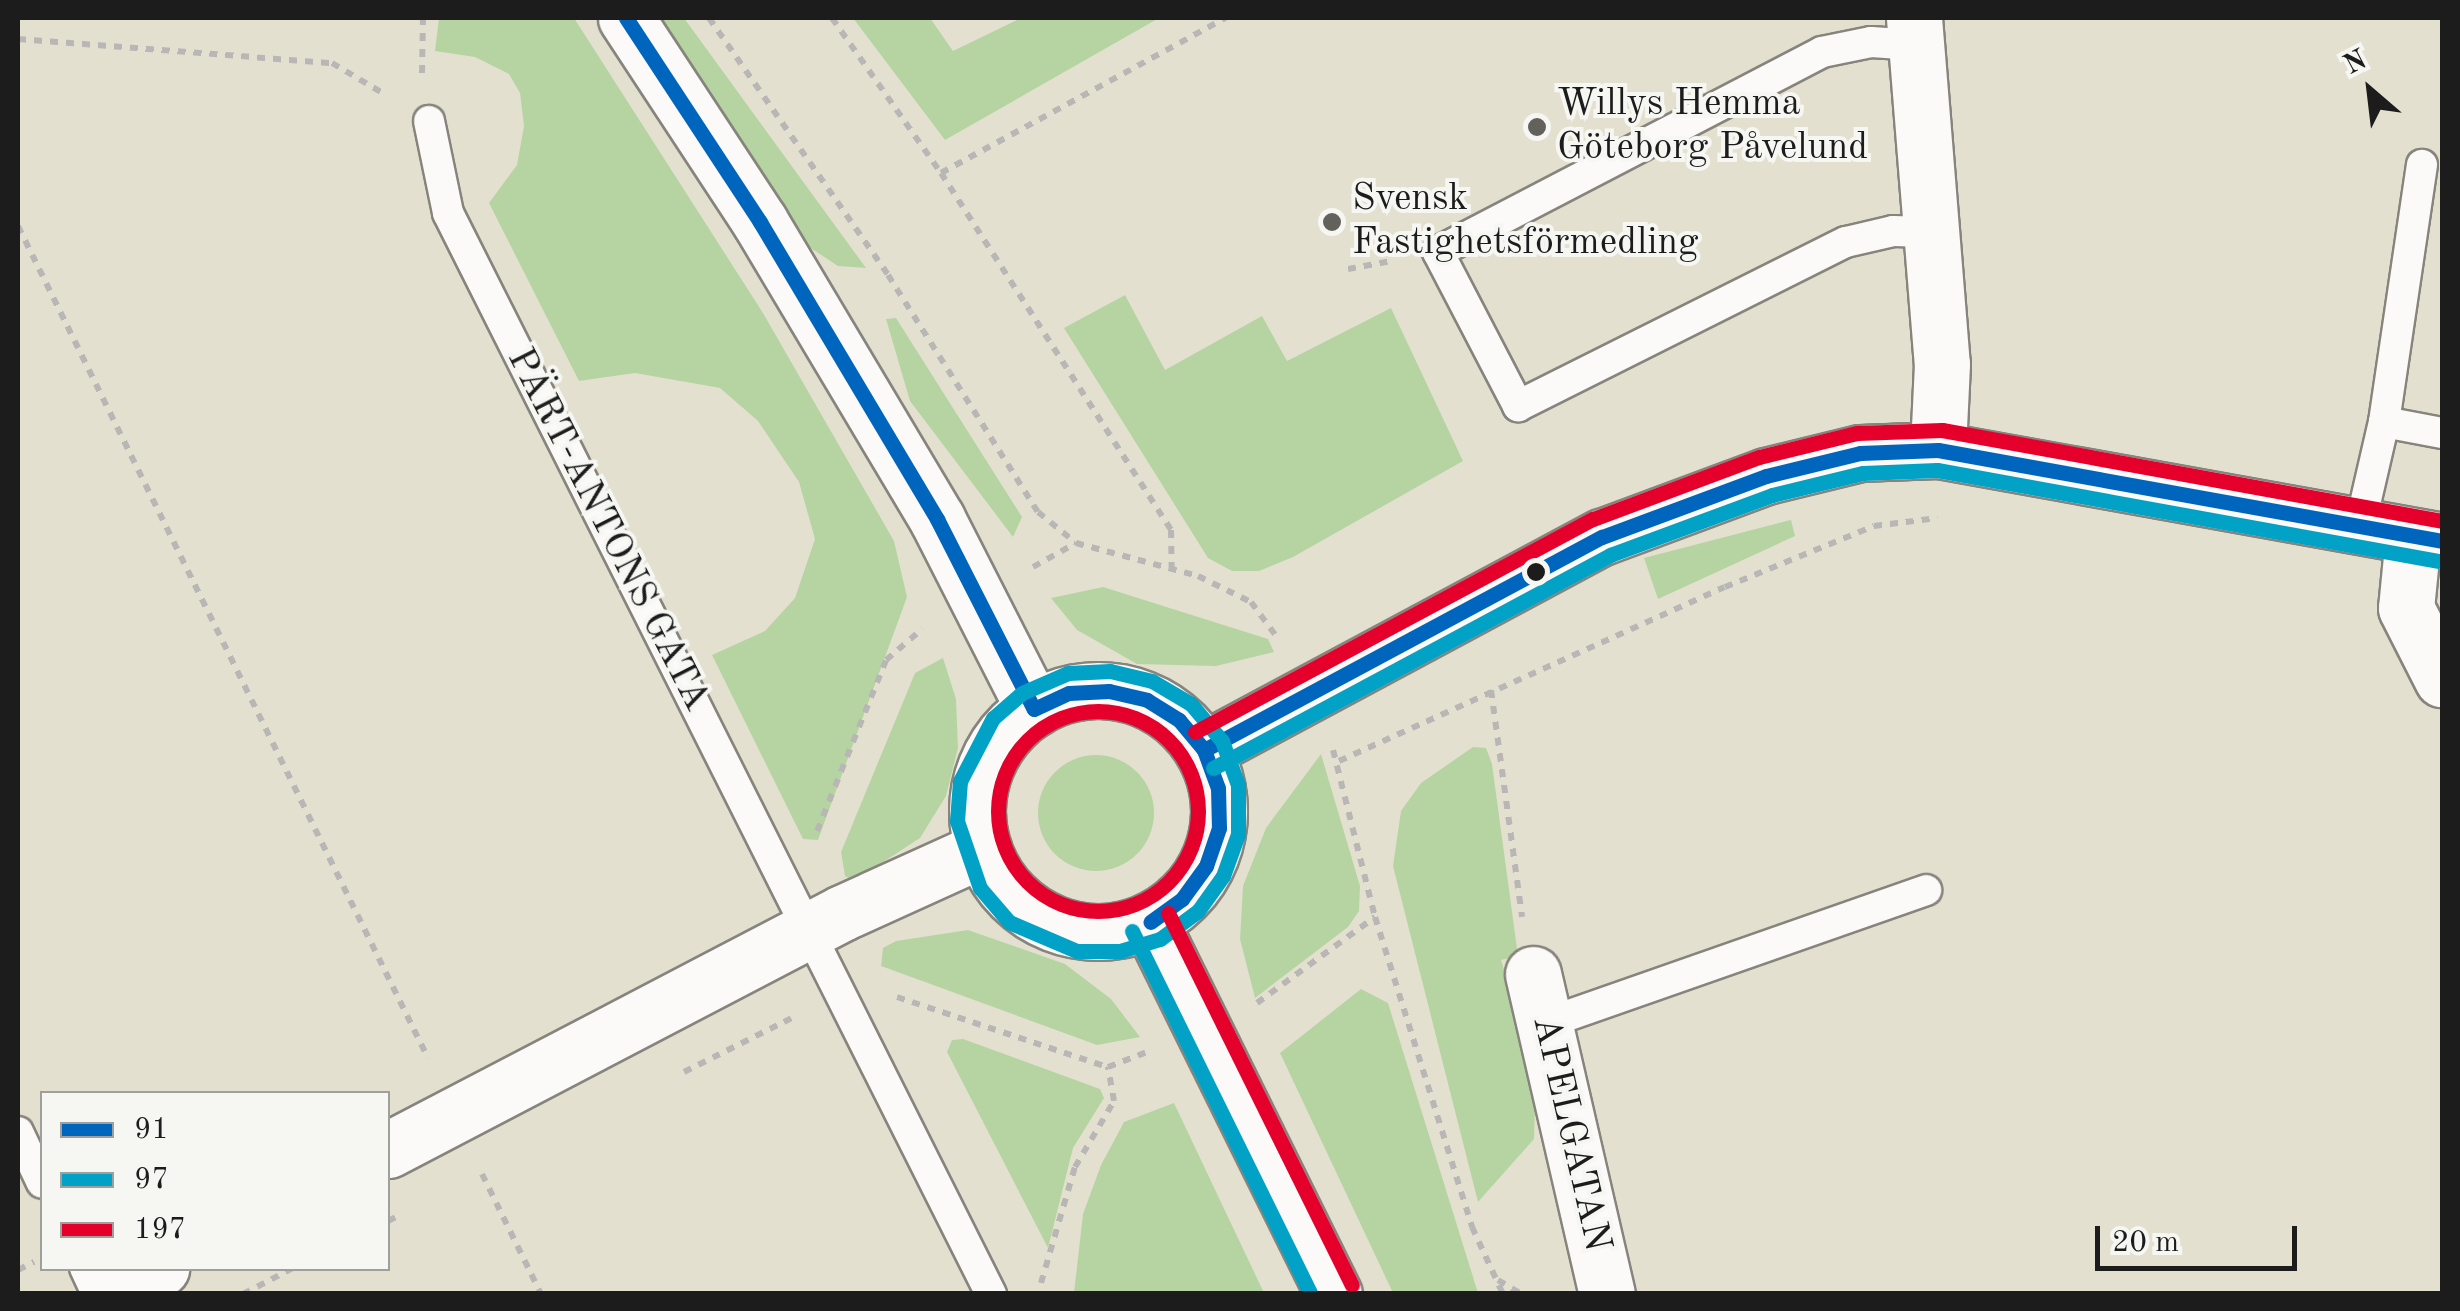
<!DOCTYPE html>
<meta charset="utf-8">
<style>
body{margin:0}
#map{position:relative;width:2460px;height:1311px;overflow:hidden;background:#e4e0d0;font-family:"Old Standard TT",serif}
div>[style]{position:absolute}
.green>*{inset:0;background:#b6d4a2}
.round{border-radius:50%}
.path>*{height:6px;margin-top:-3px;transform-origin:0;background:repeating-linear-gradient(90deg,#b8b7b5 0 8px,transparent 0 16px)}
.roads{filter:drop-shadow(2px 0 #86847c) drop-shadow(-2px 0 #86847c) drop-shadow(0 2px #86847c) drop-shadow(0 -2px #86847c)}
.lane>*{height:30px;margin:-15px;padding:0 15px;transform-origin:15px;border-radius:15px;background:#fbfaf8}
.street>*{height:55px;margin:-27.5px;padding:0 27.5px;transform-origin:27.5px;border-radius:27.5px;background:#fbfaf8}
.secondary>*{height:55px;margin:-27.5px;padding:0 27.5px;transform-origin:27.5px;border-radius:27.5px;background:#fbfaf8}
.secondary>.ring{margin:-27.5px;padding:0;box-sizing:content-box;background:none;border:55px solid #fbfaf8;border-radius:50%}
.bus-1>*{height:15px;margin:-7.5px;padding:0 7.5px;transform-origin:7.5px;border-radius:7.5px;background:#0065bd}
.bus-2>*{height:15px;margin:-7.5px;padding:0 7.5px;transform-origin:7.5px;border-radius:7.5px;background:#01a2c5}
.bus-3>*{height:15px;margin:-7.5px;padding:0 7.5px;transform-origin:7.5px;border-radius:7.5px;background:#e4002b}
.bus-3>.ring{margin:-7.5px;padding:0;box-sizing:content-box;background:none;border:15px solid #e4002b;border-radius:50%}
.dots>*{width:28px;height:28px;translate:-50% -50%;box-sizing:border-box;border:5px solid #f6f6f2;border-radius:50%}
span{translate:-50% -50%;white-space:nowrap;text-align:center;line-height:1.15;-webkit-text-stroke:8px #f6f6f2;paint-order:stroke}
.poi-label{font-size:38px;color:#1c1c1c}
.left{translate:0 -50%;text-align:left}
.street-label{font-size:38px;color:#1c1c1c}
.frame{position:absolute;inset:0;border:20px solid #1c1c1c;pointer-events:none}
.legend{position:absolute;left:40px;top:1091px;width:350px;height:180px;box-sizing:border-box;background:#f6f6f2;border:2px solid #9f9f9c;margin:0;padding:12px 18px;list-style:none;font-size:30px;color:#1c1c1c}
.legend li{display:flex;align-items:center;gap:20px;height:50px}
.legend b{width:50px;border:2px solid #9f9f9c}
.north{position:absolute;left:2320px;top:40px;width:100px;height:100px;-webkit-text-stroke:8px #f6f6f2;paint-order:stroke;rotate:332deg;font-size:28px;font-weight:700;line-height:40px;text-align:center;color:#1c1c1c}
.north::after{content:'';display:block;margin:auto;width:35px;height:45px;background:#1c1c1c;clip-path:polygon(50% 0,100% 100%,50% 72%,0 100%)}
.scale{position:absolute;left:2095px;top:1226px;width:202px;height:45px;box-sizing:border-box;border:5px solid #1c1c1c;border-top:0;padding-left:12px;font-size:30px;line-height:35px;white-space:nowrap;color:#1c1c1c;-webkit-text-stroke:8px #f6f6f2;paint-order:stroke}
</style>
<div id="map">
<div class="green">
<i style="clip-path:polygon(439px 18px,574px 18px,763px 313px,894px 541px,907px 597px,818px 840px,803px 839px,712px 655px,765px 631px,795px 598px,815px 539px,799px 482px,758px 421px,720px 388px,635px 373px,579px 381px,489px 203px,517px 165px,524px 126px,520px 93px,509px 74px,475px 57px,435px 51px)"></i>
<i style="clip-path:polygon(655px 18px,684px 18px,866px 268px,838px 266px,806px 245px)"></i>
<i style="clip-path:polygon(853px 18px,930px 18px,953px 51px,1021px 18px,1159px 18px,945px 140px)"></i>
<i style="clip-path:polygon(1125px 295px,1165px 370px,1262px 316px,1287px 361px,1391px 308px,1463px 461px,1293px 557px,1259px 571px,1232px 571px,1208px 558px,1064px 328px)"></i>
<i style="clip-path:polygon(896px 318px,1022px 517px,1013px 537px,910px 401px,886px 319px)"></i>
<i style="clip-path:polygon(1791px 520px,1795px 536px,1658px 599px,1644px 558px)"></i>
<i style="clip-path:polygon(1103px 587px,1268px 639px,1274px 652px,1216px 666px,1137px 664px,1077px 630px,1051px 598px)"></i>
<i style="clip-path:polygon(943px 658px,956px 699px,958px 748px,946px 796px,920px 838px,854px 881px,845px 876px,841px 852px,915px 673px)"></i>
<i style="clip-path:polygon(1473px 747px,1486px 748px,1492px 764px,1518px 956px,1501px 960px,1524px 1035px,1535px 1105px,1534px 1139px,1478px 1202px,1393px 866px,1401px 811px,1421px 783px)"></i>
<i style="clip-path:polygon(1321px 754px,1360px 886px,1359px 911px,1348px 927px,1255px 998px,1240px 939px,1243px 886px,1266px 828px)"></i>
<i class="round" style="left:1038px;top:755px;width:116px;height:116px"></i>
<i style="clip-path:polygon(968px 930px,1065px 964px,1111px 999px,1140px 1037px,1097px 1045px,881px 966px,883px 948px,896px 941px)"></i>
<i style="clip-path:polygon(1361px 989px,1388px 1003px,1478px 1293px,1393px 1293px,1280px 1053px)"></i>
<i style="clip-path:polygon(963px 1039px,1100px 1089px,1104px 1098px,1073px 1148px,1048px 1248px,947px 1052px,952px 1040px)"></i>
<i style="clip-path:polygon(1174px 1103px,1264px 1293px,1074px 1293px,1083px 1214px,1101px 1165px,1124px 1122px)"></i>
</div>
<div class="path">
<i style="left:709px;top:18px;width:313px;rotate:55.1deg"></i>
<i style="left:888px;top:275px;width:280px;rotate:57.7deg"></i>
<i style="left:1038px;top:512px;width:49px;rotate:39.2deg"></i>
<i style="left:832px;top:18px;width:189px;rotate:54.9deg"></i>
<i style="left:941px;top:173px;width:425px;rotate:57.2deg"></i>
<i style="left:1171px;top:530px;width:39px;rotate:89deg"></i>
<i style="left:18px;top:39px;width:315px;rotate:4.4deg"></i>
<i style="left:332px;top:63px;width:63px;rotate:30.7deg"></i>
<i style="left:422px;top:73px;width:55px;rotate:-89deg"></i>
<i style="left:941px;top:173px;width:324px;rotate:-28.6deg"></i>
<i style="left:18px;top:226px;width:928px;rotate:63.77deg"></i>
<i style="left:1348px;top:269px;width:44px;rotate:-10.5deg"></i>
<i style="left:1033px;top:567px;width:49px;rotate:-29.2deg"></i>
<i style="left:1076px;top:543px;width:126px;rotate:15.1deg"></i>
<i style="left:1198px;top:576px;width:59px;rotate:26.1deg"></i>
<i style="left:1251px;top:602px;width:47px;rotate:53.6deg"></i>
<i style="left:1491px;top:690px;width:229px;rotate:82.2deg"></i>
<i style="left:1333px;top:750px;width:172px;rotate:75.9deg"></i>
<i style="left:1375px;top:917px;width:325px;rotate:72.6deg"></i>
<i style="left:1472px;top:1227px;width:74px;rotate:65.2deg"></i>
<i style="left:1339px;top:761px;width:423px;rotate:-24.3deg"></i>
<i style="left:1725px;top:587px;width:161px;rotate:-22.3deg"></i>
<i style="left:1874px;top:526px;width:64px;rotate:-7.1deg"></i>
<i style="left:817px;top:831px;width:184px;rotate:-68deg"></i>
<i style="left:886px;top:660px;width:48px;rotate:-40.7deg"></i>
<i style="left:897px;top:997px;width:222px;rotate:18.4deg"></i>
<i style="left:1257px;top:1003px;width:146px;rotate:-36.1deg"></i>
<i style="left:684px;top:1072px;width:127px;rotate:-26.6deg"></i>
<i style="left:482px;top:1174px;width:134px;rotate:63.8deg"></i>
<i style="left:388px;top:1221px;width:13px;rotate:-27deg"></i>
<i style="left:18px;top:1270px;width:18px;rotate:-27deg"></i>
<i style="left:1498px;top:1280px;width:27px;rotate:31deg"></i>
<i style="left:1041px;top:1283px;width:121px;rotate:-73.7deg"></i>
<i style="left:1075px;top:1167px;width:77px;rotate:-59.4deg"></i>
<i style="left:1114px;top:1101px;width:35px;rotate:-100deg"></i>
<i style="left:1108px;top:1067px;width:40px;rotate:-21deg"></i>
<i style="left:243px;top:1294px;width:56px;rotate:-27.5deg"></i>
</div>
<div class="roads">
<div class="lane">
<i style="left:1916px;top:45px;width:45px;rotate:-176.2deg"></i>
<i style="left:1871px;top:42px;width:50px;rotate:168.5deg"></i>
<i style="left:1822px;top:52px;width:433px;rotate:152.5deg"></i>
<i style="left:1438px;top:252px;width:174px;rotate:62.5deg"></i>
<i style="left:1518px;top:406px;width:367px;rotate:-26.6deg"></i>
<i style="left:1846px;top:242px;width:48px;rotate:-13.2deg"></i>
<i style="left:1893px;top:231px;width:41px;rotate:1.4deg"></i>
<i style="left:429px;top:121px;width:94px;rotate:78.3deg"></i>
<i style="left:448px;top:213px;width:1210px;rotate:63.33deg"></i>
<i style="left:2384px;top:422px;width:59px;rotate:10.7deg"></i>
<i style="left:2359px;top:530px;width:111px;rotate:-77deg"></i>
<i style="left:2384px;top:422px;width:260px;rotate:-81.6deg"></i>
<i style="left:1544px;top:1024px;width:405px;rotate:-19.3deg"></i>
<i style="left:18px;top:1132px;width:56px;rotate:64.8deg"></i>
<i style="left:85px;top:1268px;width:29px;rotate:65deg"></i>
</div>
<div class="street">
<i style="left:1914px;top:18px;width:347px;rotate:85.4deg"></i>
<i style="left:1942px;top:364px;width:86px;rotate:92.7deg"></i>
<i style="left:2413px;top:537px;width:71px;rotate:95.6deg"></i>
<i style="left:2406px;top:608px;width:80px;rotate:63.1deg"></i>
<i style="left:1533px;top:974px;width:328px;rotate:77deg"></i>
<i style="left:388px;top:1150px;width:512px;rotate:-27.57deg"></i>
<i style="left:842px;top:913px;width:155px;rotate:-24.4deg"></i>
<i style="left:113px;top:1294px;width:55px;rotate:-28.4deg"></i>
</div>
<div class="secondary">
<i style="left:626px;top:18px;width:244px;rotate:56.7deg"></i>
<i style="left:760px;top:222px;width:346px;rotate:59.2deg"></i>
<i style="left:937px;top:519px;width:213px;rotate:63deg"></i>
<i class="ring" style="left:977px;top:690px;width:187px;height:187px"></i>
<i style="left:1204px;top:750px;width:451px;rotate:-28.2deg"></i>
<i style="left:1602px;top:537px;width:175px;rotate:-20.4deg"></i>
<i style="left:1766px;top:476px;width:97px;rotate:-13.7deg"></i>
<i style="left:1860px;top:453px;width:78px;rotate:-2.2deg"></i>
<i style="left:1938px;top:450px;width:512px;rotate:10.23deg"></i>
<i style="left:1150px;top:922px;width:415px;rotate:63.7deg"></i>
</div>
</div>
<div class="bus-1">
<i style="left:626px;top:18px;width:244px;rotate:56.7deg"></i>
<i style="left:760px;top:222px;width:346px;rotate:59.2deg"></i>
<i style="left:937px;top:519px;width:213px;rotate:63deg"></i>
<i style="left:1034px;top:709px;width:38px;rotate:-25deg"></i>
<i style="left:1069px;top:693px;width:40px;rotate:-2.9deg"></i>
<i style="left:1109px;top:691px;width:39px;rotate:13deg"></i>
<i style="left:1147px;top:700px;width:38px;rotate:32deg"></i>
<i style="left:1179px;top:720px;width:39px;rotate:50deg"></i>
<i style="left:1204px;top:750px;width:40px;rotate:69.8deg"></i>
<i style="left:1218px;top:788px;width:40px;rotate:88.6deg"></i>
<i style="left:1219px;top:828px;width:40px;rotate:108.9deg"></i>
<i style="left:1206px;top:866px;width:41px;rotate:126deg"></i>
<i style="left:1182px;top:899px;width:39px;rotate:144deg"></i>
<i style="left:1204px;top:750px;width:451px;rotate:-28.2deg"></i>
<i style="left:1602px;top:537px;width:175px;rotate:-20.4deg"></i>
<i style="left:1766px;top:476px;width:97px;rotate:-13.7deg"></i>
<i style="left:1860px;top:453px;width:78px;rotate:-2.2deg"></i>
<i style="left:1938px;top:450px;width:512px;rotate:10.23deg"></i>
</div>
<div class="bus-2">
<i style="left:1022px;top:693px;width:38px;rotate:139deg"></i>
<i style="left:993px;top:718px;width:71px;rotate:117.6deg"></i>
<i style="left:960px;top:781px;width:40px;rotate:94.3deg"></i>
<i style="left:957px;top:821px;width:71px;rotate:71.1deg"></i>
<i style="left:980px;top:888px;width:45px;rotate:49.5deg"></i>
<i style="left:1009px;top:922px;width:74px;rotate:23.1deg"></i>
<i style="left:1077px;top:951px;width:43px"></i>
<i style="left:1120px;top:951px;width:42px;rotate:-16.7deg"></i>
<i style="left:1160px;top:939px;width:47px;rotate:-36.4deg"></i>
<i style="left:1198px;top:911px;width:43px;rotate:-54.5deg"></i>
<i style="left:1223px;top:876px;width:45px;rotate:-70.3deg"></i>
<i style="left:1238px;top:834px;width:49px;rotate:-90deg"></i>
<i style="left:1238px;top:785px;width:47px;rotate:-110deg"></i>
<i style="left:1222px;top:741px;width:48px;rotate:-130deg"></i>
<i style="left:1191px;top:704px;width:45px;rotate:-149.5deg"></i>
<i style="left:1152px;top:681px;width:43px;rotate:-166.6deg"></i>
<i style="left:1110px;top:671px;width:42px;rotate:177.3deg"></i>
<i style="left:1068px;top:673px;width:48px;rotate:156.6deg"></i>
<i style="left:1213px;top:768px;width:451px;rotate:-28.2deg"></i>
<i style="left:1610px;top:555px;width:173px;rotate:-20.3deg"></i>
<i style="left:1772px;top:495px;width:94px;rotate:-13.6deg"></i>
<i style="left:1863px;top:473px;width:74px;rotate:-2.3deg"></i>
<i style="left:1937px;top:470px;width:509px;rotate:10.29deg"></i>
<i style="left:1132px;top:931px;width:405px;rotate:63.8deg"></i>
</div>
<div class="bus-3">
<i class="ring" style="left:998px;top:711px;width:185px;height:185px"></i>
<i style="left:1195px;top:732px;width:451px;rotate:-28.2deg"></i>
<i style="left:1593px;top:519px;width:177px;rotate:-20.5deg"></i>
<i style="left:1759px;top:457px;width:101px;rotate:-13.8deg"></i>
<i style="left:1857px;top:433px;width:85px;rotate:-2deg"></i>
<i style="left:1942px;top:430px;width:508px;rotate:10.31deg"></i>
<i style="left:1168px;top:913px;width:415px;rotate:63.7deg"></i>
</div>
<div class="dots">
<i style="left:1537px;top:127px;background:#62615b"></i>
<i style="left:1332px;top:222px;background:#62615b"></i>
<i style="left:1536px;top:572px;background:#1c1c1c"></i>
</div>
<div class="poi-label">
<span class="left" style="left:1557px;top:127px">Willys Hemma<br>Göteborg Påvelund</span>
<span class="left" style="left:1352px;top:222px">Svensk<br>Fastighetsförmedling</span>
</div>
<div class="street-label">
<span style="left:607px;top:530px;rotate:63deg">PÄRT-ANTONS GATA</span>
<span style="left:1570px;top:1134px;rotate:77deg">APELGATAN</span>
</div>
<div class="frame"></div>
<ul class="legend">
<li><b style="height:12px;background:#0065bd"></b>91</li>
<li><b style="height:12px;background:#01a2c5"></b>97</li>
<li><b style="height:12px;background:#e4002b"></b>197</li>
</ul>
<div class="north">N</div>
<div class="scale">20 m</div>
</div>
